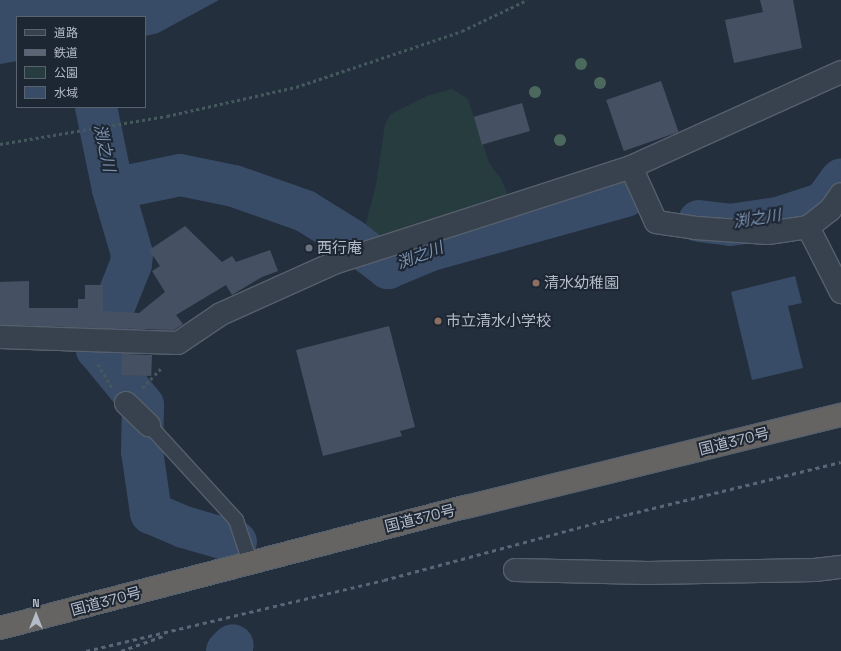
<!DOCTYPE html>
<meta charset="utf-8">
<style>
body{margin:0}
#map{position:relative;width:841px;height:651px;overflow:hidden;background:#242f3e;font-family:"Space Grotesk","Noto Sans JP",sans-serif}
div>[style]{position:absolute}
.green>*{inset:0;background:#263c3f}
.water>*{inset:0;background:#394c67}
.river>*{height:42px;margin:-21px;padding:0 21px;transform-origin:21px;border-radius:21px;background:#394c67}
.building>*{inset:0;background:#455162;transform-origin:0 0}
.path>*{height:2.5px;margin-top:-1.25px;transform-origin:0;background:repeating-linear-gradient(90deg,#44595c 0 3px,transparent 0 6px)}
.roads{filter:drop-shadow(1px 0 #565f6c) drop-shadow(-1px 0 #565f6c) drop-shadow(0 1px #565f6c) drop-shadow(0 -1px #565f6c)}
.service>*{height:14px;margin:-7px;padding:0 7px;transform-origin:7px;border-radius:7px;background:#38414e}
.minor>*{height:22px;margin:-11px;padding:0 11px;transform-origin:11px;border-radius:11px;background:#38414e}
.trunk>*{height:22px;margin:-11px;padding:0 11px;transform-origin:11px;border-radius:11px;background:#656462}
.rail>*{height:3px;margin-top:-1.5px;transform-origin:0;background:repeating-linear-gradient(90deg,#5a6575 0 4px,transparent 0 8px)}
.trees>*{width:12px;height:12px;margin:-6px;border-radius:50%;background:#4b6a5d}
.dots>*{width:11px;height:11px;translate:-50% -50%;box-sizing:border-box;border:2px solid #1d2633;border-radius:50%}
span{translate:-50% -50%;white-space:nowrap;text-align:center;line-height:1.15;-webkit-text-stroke:4px #1d2633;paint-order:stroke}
.poi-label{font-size:15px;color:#b4bcc9}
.left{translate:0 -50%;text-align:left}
.street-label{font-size:15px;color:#b4bcc9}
.water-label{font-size:16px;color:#7c92b1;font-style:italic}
.legend{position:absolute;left:16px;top:16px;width:130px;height:92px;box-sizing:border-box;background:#1d2633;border:1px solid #59626f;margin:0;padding:5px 7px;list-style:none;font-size:12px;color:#b4bcc9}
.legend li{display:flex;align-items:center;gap:8px;height:20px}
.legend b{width:20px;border:1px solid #59626f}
.north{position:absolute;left:16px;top:595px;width:40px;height:40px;-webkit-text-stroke:3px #1d2633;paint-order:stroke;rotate:0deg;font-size:11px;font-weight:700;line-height:16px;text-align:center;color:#b4bcc9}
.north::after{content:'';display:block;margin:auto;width:14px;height:18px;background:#b4bcc9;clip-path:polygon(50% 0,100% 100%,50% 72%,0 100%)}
</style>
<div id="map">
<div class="green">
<i style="clip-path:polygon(452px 89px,468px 99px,489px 163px,501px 179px,510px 199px,375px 242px,362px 230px,366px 223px,376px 185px,385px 124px,391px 114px,427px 96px)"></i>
</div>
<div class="water">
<i style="clip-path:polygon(0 0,219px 0,158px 33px,145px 36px,145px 17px,17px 17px,17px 61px,0 64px)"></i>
<i style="clip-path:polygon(795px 276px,802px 303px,788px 306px,803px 368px,752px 380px,731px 292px)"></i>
</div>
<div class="river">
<i style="left:96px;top:107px;width:84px;rotate:78.3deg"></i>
<i style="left:113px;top:189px;width:68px;rotate:73.7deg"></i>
<i style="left:132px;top:254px;width:10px;rotate:96deg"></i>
<i style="left:131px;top:264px;width:92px;rotate:111.8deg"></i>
<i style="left:97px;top:349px;width:72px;rotate:50.6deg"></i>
<i style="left:143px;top:405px;width:46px;rotate:91.2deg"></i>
<i style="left:142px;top:451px;width:63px;rotate:81.7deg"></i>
<i style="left:151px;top:513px;width:36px;rotate:23deg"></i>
<i style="left:184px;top:527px;width:54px;rotate:16.1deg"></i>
<i style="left:113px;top:189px;width:68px;rotate:-11.8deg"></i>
<i style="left:180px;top:175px;width:55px;rotate:11.5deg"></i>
<i style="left:234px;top:186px;width:75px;rotate:19.4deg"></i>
<i style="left:305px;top:211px;width:53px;rotate:31.9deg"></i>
<i style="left:350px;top:239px;width:48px;rotate:37.3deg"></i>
<i style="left:388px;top:268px;width:47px;rotate:-22.7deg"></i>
<i style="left:431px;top:250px;width:202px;rotate:-15.5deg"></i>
<i style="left:699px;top:221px;width:31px;rotate:7deg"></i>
<i style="left:730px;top:225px;width:49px;rotate:-8.3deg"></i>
<i style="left:778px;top:218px;width:48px;rotate:-18.1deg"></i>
<i style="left:824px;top:203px;width:29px;rotate:-54deg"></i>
<i style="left:227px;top:651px;width:8px;rotate:-45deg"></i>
</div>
<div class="building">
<i style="clip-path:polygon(760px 0,793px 0,802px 48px,734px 63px,725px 20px,763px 12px)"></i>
<i style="left:661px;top:81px;width:54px;height:58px;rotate:71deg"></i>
<i style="left:522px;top:103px;width:29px;height:50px;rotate:74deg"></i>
<i style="clip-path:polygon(185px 226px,222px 262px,232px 256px,236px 262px,270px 250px,278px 271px,262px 277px,232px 295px,226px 285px,176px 315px,183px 324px,174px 330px,0 325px,0 282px,29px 281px,29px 308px,78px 308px,78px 299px,85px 299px,85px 285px,103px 285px,103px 311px,139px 313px,165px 292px,152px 271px,160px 266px,149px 250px)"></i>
<i style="clip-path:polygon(389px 326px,415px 427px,400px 431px,402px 436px,323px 456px,296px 350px)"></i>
<i style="left:122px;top:354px;width:30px;height:21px;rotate:2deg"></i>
</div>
<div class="path">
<i style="left:0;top:144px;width:169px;rotate:-9.5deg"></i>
<i style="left:167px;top:116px;width:132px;rotate:-12.7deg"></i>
<i style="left:296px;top:87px;width:175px;rotate:-18.6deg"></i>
<i style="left:462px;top:31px;width:72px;rotate:-25.5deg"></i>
<i style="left:98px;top:364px;width:27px;rotate:59deg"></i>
<i style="left:142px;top:388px;width:30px;rotate:-46deg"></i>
</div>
<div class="roads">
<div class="service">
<i style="left:149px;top:425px;width:129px;rotate:47.5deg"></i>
<i style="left:236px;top:520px;width:44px;rotate:71.6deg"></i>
</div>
<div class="minor">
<i style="left:631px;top:167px;width:60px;rotate:65.6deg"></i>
<i style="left:656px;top:222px;width:40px;rotate:8.5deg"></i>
<i style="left:696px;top:228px;width:72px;rotate:4deg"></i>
<i style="left:768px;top:233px;width:40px;rotate:-8.5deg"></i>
<i style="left:808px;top:227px;width:28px;rotate:-38deg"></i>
<i style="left:830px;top:210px;width:19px;rotate:-55deg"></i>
<i style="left:808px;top:227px;width:73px;rotate:63.1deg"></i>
<i style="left:0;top:337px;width:178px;rotate:1.9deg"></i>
<i style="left:178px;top:343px;width:52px;rotate:-34deg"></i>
<i style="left:221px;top:314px;width:124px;rotate:-24.3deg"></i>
<i style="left:334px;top:263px;width:312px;rotate:-17.9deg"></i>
<i style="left:631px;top:167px;width:230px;rotate:-24.3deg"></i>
<i style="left:126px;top:403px;width:32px;rotate:44deg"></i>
<i style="left:515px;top:570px;width:133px;rotate:1.3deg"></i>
<i style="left:648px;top:573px;width:167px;rotate:-1deg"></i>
<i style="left:815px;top:570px;width:26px;rotate:-7deg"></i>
</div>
<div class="trunk">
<i style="left:0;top:628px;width:481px;rotate:-14.6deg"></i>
<i style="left:466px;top:507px;width:386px;rotate:-13.8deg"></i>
</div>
</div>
<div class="rail">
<i style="left:86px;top:651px;width:306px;rotate:-13.4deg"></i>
<i style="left:384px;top:580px;width:254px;rotate:-15.1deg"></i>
<i style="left:629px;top:514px;width:218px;rotate:-13.8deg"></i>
<i style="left:121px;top:651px;width:48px;rotate:-19.6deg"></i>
</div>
<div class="trees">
<i style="left:581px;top:64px"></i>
<i style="left:600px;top:83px"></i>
<i style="left:535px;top:92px"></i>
<i style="left:560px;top:140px"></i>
</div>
<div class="dots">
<i style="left:309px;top:248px;background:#6b7280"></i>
<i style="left:536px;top:283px;background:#8d6e63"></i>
<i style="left:438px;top:321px;background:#8d6e63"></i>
</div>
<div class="poi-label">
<span class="left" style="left:317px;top:248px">西行庵</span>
<span class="left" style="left:544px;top:283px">清水幼稚園</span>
<span class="left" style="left:446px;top:321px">市立清水小学校</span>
</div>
<div class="street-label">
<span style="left:734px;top:441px;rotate:-14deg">国道370号</span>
<span style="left:420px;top:518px;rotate:-14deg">国道370号</span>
<span style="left:106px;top:601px;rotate:-15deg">国道370号</span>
</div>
<div class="water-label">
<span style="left:104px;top:148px;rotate:78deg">渕之川</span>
<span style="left:757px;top:219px;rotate:-9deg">渕之川</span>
<span style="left:420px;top:256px;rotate:-21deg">渕之川</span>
</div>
<ul class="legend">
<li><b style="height:5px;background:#38414e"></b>道路</li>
<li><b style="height:5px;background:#5a6575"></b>鉄道</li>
<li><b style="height:11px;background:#263c3f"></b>公園</li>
<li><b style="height:11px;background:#394c67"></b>水域</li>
</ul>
<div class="north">N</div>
</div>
